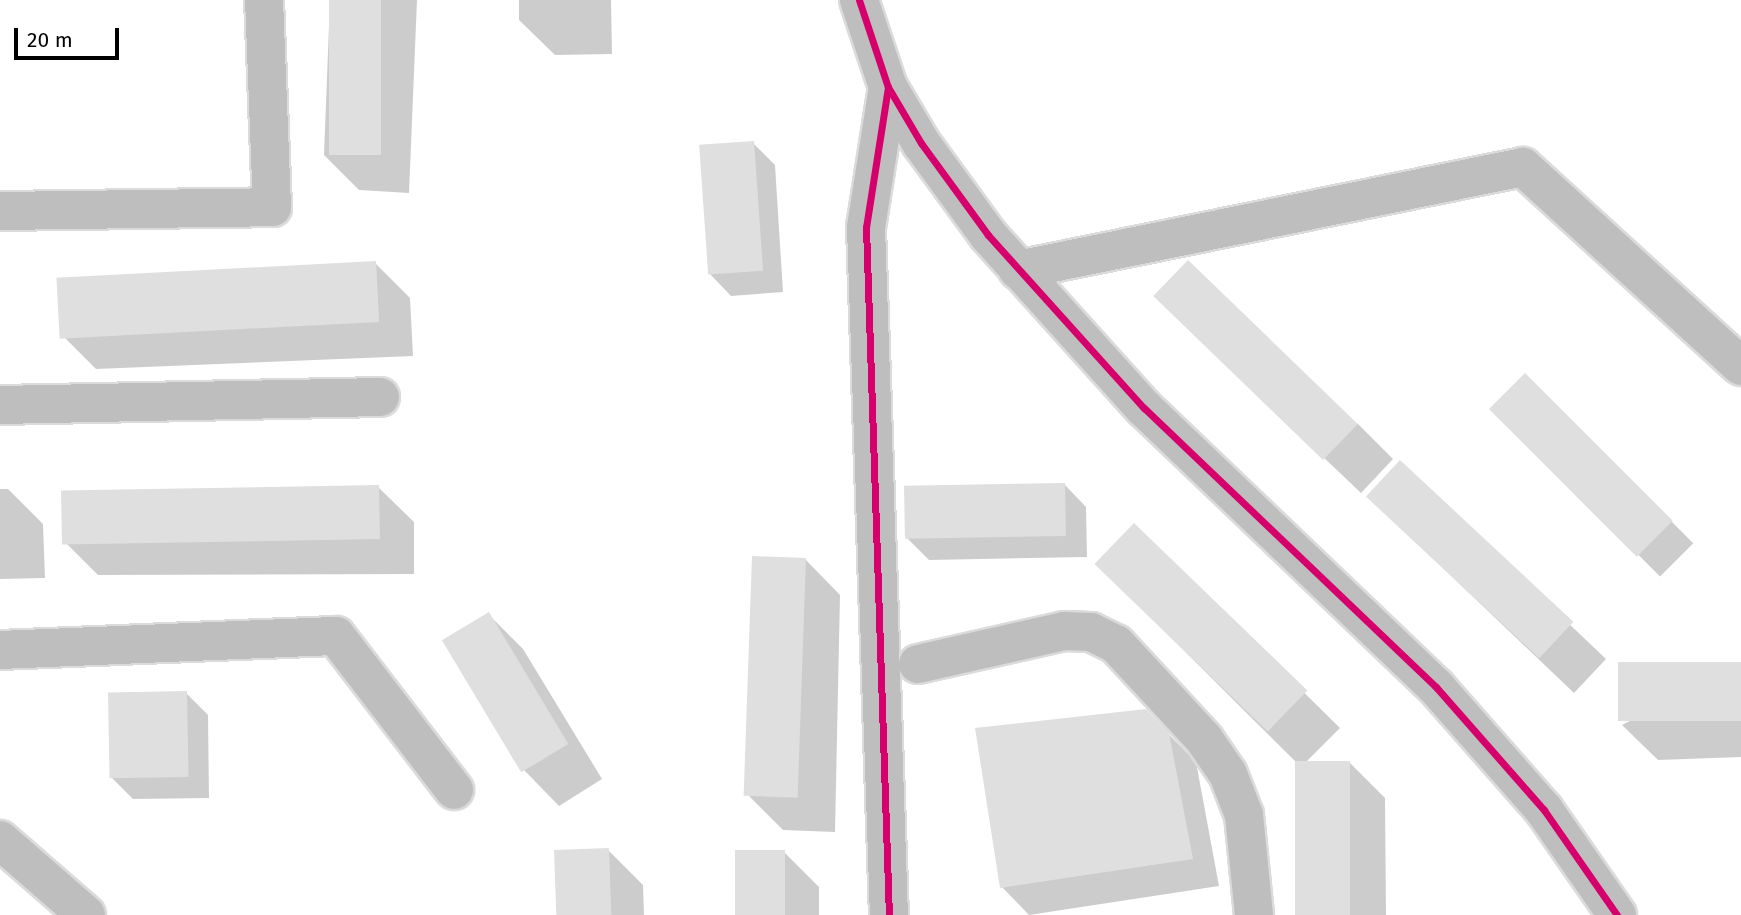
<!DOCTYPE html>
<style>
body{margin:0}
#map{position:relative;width:1741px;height:915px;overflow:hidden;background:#fff;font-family:"Fira Sans",sans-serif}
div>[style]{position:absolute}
.shadow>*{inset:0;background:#0003;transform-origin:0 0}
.building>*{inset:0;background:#dfdfdf;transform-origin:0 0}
.roads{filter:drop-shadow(2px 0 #dbdbdb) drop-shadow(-2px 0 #dbdbdb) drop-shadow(0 2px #dbdbdb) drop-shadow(0 -2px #dbdbdb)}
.minor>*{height:38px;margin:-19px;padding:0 19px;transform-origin:19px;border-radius:19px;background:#bebebe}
.major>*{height:38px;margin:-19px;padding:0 19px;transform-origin:19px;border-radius:19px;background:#bebebe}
.cycleway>*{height:7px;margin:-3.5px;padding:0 3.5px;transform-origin:3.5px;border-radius:3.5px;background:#d6006c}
span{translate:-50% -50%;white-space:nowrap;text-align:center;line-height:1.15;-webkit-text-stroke:5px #fff;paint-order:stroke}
.scale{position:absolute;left:14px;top:28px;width:105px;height:32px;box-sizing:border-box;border:4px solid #000;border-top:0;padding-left:9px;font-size:21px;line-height:24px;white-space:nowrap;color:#000;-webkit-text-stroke:5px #fff;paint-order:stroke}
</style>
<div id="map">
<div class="shadow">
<i style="clip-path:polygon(330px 0,417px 0,409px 193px,359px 190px,324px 155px)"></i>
<i style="clip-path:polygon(519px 0,611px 0,612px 54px,555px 55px,519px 20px)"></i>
<i style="clip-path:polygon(753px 143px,775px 165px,783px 292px,731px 296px,710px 274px)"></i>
<i style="clip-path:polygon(375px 263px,410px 298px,413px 356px,96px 369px,61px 334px)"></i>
<i style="clip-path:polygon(1191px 331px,1358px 424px,1393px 459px,1361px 493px)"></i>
<i style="left:1525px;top:375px;width:238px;height:47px;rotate:45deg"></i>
<i style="clip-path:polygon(1400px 463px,1606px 659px,1574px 693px,1404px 531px)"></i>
<i style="clip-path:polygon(1065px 485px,1086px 507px,1087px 557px,929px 560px,907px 538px)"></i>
<i style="clip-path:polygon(378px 487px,414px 522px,414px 574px,98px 575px,63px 540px)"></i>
<i style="clip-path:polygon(0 489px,8px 489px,43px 524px,45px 578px,0 579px)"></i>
<i style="clip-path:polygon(1134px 525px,1340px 728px,1305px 763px,1349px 762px,1385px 798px,1386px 915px,1298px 915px,1297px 763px,1097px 564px)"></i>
<i style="clip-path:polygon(805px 559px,840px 595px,835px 832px,783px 830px,748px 795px)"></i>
<i style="clip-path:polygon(488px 614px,523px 649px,602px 779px,559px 806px,524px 770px)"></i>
<i style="clip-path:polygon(1741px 663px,1741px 757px,1658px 760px,1622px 725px)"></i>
<i style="clip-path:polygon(186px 693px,208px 715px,209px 798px,133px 799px,111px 777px)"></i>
<i style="clip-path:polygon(1145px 710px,1196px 762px,1219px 886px,1029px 915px,1002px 887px)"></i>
<i style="clip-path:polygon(608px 850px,643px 885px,644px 915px,557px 915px)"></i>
<i style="clip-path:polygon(784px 852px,819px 887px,819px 915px,737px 915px)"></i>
</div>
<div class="building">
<i style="left:329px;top:0;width:52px;height:155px"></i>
<i style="left:754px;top:141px;width:130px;height:55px;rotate:86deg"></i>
<i style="left:1188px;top:260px;width:236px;height:50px;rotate:44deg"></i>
<i style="left:376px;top:261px;width:61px;height:320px;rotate:87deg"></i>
<i style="left:1525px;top:373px;width:209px;height:51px;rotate:45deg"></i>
<i style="left:1400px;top:460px;width:237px;height:50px;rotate:43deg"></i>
<i style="left:1065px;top:483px;width:53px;height:161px;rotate:89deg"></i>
<i style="left:379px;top:485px;width:54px;height:318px;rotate:89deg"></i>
<i style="left:1134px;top:523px;width:241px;height:57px;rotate:44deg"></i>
<i style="left:752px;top:556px;width:54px;height:240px;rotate:2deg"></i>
<i style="left:489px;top:612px;width:154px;height:55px;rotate:59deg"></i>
<i style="left:1741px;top:662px;width:59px;height:123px;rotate:90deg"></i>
<i style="left:187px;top:691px;width:86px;height:79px;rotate:89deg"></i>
<i style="clip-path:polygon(1146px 709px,1169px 733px,1193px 859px,1000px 888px,975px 728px)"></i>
<i style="left:1295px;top:761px;width:55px;height:154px"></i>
<i style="left:609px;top:848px;width:67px;height:55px;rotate:88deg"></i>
<i style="left:735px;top:850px;width:50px;height:65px"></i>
</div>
<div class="roads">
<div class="minor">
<i style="left:859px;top:0;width:92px;rotate:71.6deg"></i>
<i style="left:888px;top:87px;width:65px;rotate:59.5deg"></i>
<i style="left:921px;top:143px;width:114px;rotate:53.9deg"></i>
<i style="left:988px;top:235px;width:233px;rotate:48deg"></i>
<i style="left:1144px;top:408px;width:404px;rotate:43.7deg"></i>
<i style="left:1436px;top:687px;width:164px;rotate:48.7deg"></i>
<i style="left:1544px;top:810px;width:128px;rotate:55.2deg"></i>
<i style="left:888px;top:87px;width:142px;rotate:98.9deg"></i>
<i style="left:866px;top:227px;width:688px;rotate:88.09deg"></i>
<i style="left:0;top:211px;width:272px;rotate:-0.8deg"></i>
<i style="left:272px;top:207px;width:207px;rotate:-92.2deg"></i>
<i style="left:1018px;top:270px;width:515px;rotate:-11.53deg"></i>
<i style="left:1523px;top:167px;width:295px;rotate:42.4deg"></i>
<i style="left:0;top:405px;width:380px;rotate:-1.2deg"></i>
<i style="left:0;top:650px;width:336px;rotate:-2.4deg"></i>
<i style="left:336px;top:636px;width:194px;rotate:52.5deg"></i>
<i style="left:918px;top:664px;width:150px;rotate:-12.7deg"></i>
<i style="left:1064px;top:631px;width:27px;rotate:2deg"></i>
<i style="left:1091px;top:632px;width:28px;rotate:26deg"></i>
<i style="left:1116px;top:644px;width:129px;rotate:47.2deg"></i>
<i style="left:1204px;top:739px;width:42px;rotate:55.6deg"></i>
<i style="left:1228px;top:774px;width:44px;rotate:68.7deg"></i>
<i style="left:1244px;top:815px;width:100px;rotate:84.3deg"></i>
</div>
<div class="major">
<i style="left:0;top:840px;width:114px;rotate:41.1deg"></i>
</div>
</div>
<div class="cycleway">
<i style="left:859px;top:0;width:92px;rotate:71.6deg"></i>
<i style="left:888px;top:87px;width:65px;rotate:59.5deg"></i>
<i style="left:921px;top:143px;width:114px;rotate:53.9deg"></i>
<i style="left:988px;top:235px;width:233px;rotate:48deg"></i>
<i style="left:1144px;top:408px;width:404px;rotate:43.7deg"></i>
<i style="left:1436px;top:687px;width:164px;rotate:48.7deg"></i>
<i style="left:1544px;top:810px;width:128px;rotate:55.2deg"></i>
<i style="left:888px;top:87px;width:142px;rotate:98.9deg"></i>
<i style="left:866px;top:227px;width:688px;rotate:88.09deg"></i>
</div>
<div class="scale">20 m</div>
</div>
